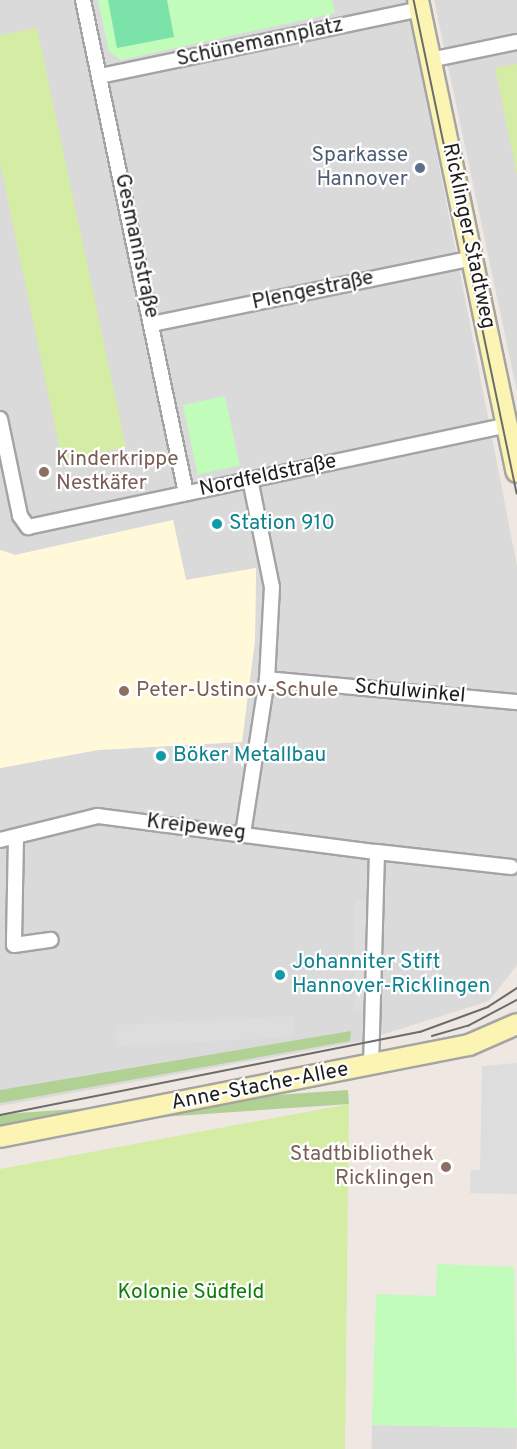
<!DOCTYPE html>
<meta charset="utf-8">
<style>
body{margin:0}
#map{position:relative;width:517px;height:1449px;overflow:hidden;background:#efe8e2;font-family:Overpass,sans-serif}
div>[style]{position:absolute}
.residential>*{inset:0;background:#dbdada;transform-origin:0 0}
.education>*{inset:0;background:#fff9da}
.grass>*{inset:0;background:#d4eca4}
.forest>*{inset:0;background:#b0d094;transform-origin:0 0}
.park>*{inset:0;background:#c1fcbb;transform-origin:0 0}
.pitch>*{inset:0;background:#7be2a9}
.parking>*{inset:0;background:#ddd;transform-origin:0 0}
.roads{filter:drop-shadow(2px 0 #a4a4a4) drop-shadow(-2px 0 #a4a4a4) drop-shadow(0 2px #a4a4a4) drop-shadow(0 -2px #a4a4a4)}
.street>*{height:14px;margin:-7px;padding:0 7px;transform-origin:7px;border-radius:7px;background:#fff}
.secondary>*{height:20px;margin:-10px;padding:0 10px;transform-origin:10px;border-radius:10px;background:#fcf4b2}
.tram>*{height:1.5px;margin:-0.75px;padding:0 0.75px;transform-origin:0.75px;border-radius:0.75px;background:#6b6b6b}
.dots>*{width:16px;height:16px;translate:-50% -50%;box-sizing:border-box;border:3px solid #fff;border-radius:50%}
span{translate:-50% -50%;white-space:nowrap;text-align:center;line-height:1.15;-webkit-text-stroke:4.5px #fff;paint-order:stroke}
.street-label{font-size:21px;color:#1d1d1d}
.service-label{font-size:21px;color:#4e5e75}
.right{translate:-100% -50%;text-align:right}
.education-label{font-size:21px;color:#785e54}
.left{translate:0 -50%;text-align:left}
.culture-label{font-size:21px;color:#0d838f}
.park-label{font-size:21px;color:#107f06}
</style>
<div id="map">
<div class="residential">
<i style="clip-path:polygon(0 0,407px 0,517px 566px,517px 965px,489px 1001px,362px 1041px,0 1106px,0 768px,98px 750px,241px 742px,255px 640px,256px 568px,186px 580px,173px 520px,15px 555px,0 550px)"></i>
<i style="clip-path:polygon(434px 0,517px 0,517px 392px)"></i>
<i style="left:372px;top:1425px;width:145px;height:24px;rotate:1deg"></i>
</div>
<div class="education">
<i style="clip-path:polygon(173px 520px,186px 580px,256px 568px,255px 640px,242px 742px,98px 750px,0 768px,0 550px,15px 555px)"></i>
</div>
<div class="grass">
<i style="clip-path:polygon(37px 28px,126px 447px,62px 460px,0 163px,0 35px)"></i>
<i style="clip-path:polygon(517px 64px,517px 175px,495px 68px)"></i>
<i style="clip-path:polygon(349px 1104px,345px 1449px,0 1449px,0 1169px)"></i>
</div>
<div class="forest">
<i style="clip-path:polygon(351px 1031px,350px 1041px,0 1103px,0 1090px)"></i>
<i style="left:348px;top:1090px;width:14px;height:354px;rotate:86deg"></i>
</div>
<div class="park">
<i style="clip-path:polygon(98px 0,332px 0,335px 13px,121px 60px,109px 52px)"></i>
<i style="left:225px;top:396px;width:71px;height:43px;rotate:78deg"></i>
<i style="clip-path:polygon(437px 1264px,514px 1267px,517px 1428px,372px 1425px,376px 1294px,436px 1296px)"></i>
</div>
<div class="pitch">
<i style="clip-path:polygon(108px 0,167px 0,174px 37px,117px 48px)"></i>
</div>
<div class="parking">
<i style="left:355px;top:900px;width:16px;height:110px"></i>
<i style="left:293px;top:1016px;width:21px;height:178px;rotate:87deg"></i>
<i style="clip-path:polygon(517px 1063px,517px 1194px,470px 1193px,471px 1170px,480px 1170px,482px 1066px)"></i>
</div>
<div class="roads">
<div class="street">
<i style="left:83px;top:0;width:504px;rotate:78.2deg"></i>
<i style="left:430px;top:60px;width:89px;rotate:-11.7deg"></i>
<i style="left:100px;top:76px;width:327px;rotate:-11.8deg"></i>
<i style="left:152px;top:324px;width:328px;rotate:-11.6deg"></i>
<i style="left:0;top:419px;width:99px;rotate:78.3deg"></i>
<i style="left:20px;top:516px;width:14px;rotate:54deg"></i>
<i style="left:28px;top:527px;width:490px;rotate:-12deg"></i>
<i style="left:250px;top:479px;width:110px;rotate:78.5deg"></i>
<i style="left:272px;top:587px;width:92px;rotate:93.1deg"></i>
<i style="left:267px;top:679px;width:251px;rotate:5.3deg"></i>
<i style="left:243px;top:834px;width:157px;rotate:-81.2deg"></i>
<i style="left:16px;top:837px;width:108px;rotate:91.1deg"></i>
<i style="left:14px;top:945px;width:37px;rotate:-8deg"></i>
<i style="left:0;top:840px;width:101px;rotate:-13.8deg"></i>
<i style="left:98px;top:816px;width:281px;rotate:7.4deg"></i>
<i style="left:377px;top:852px;width:214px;rotate:91.6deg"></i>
<i style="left:377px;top:852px;width:135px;rotate:6.4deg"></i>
</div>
<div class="secondary">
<i style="left:418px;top:0;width:482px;rotate:78.2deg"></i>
<i style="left:0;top:1137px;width:478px;rotate:-11.1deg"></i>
<i style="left:469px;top:1045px;width:52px;rotate:-23.6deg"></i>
</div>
</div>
<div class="tram">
<i style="left:414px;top:0;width:504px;rotate:78.2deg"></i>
<i style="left:432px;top:1036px;width:37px;rotate:-16deg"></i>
<i style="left:468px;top:1026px;width:55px;rotate:-28deg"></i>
<i style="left:0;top:1115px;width:428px;rotate:-11.2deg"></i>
<i style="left:420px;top:1032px;width:72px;rotate:-20.2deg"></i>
<i style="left:488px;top:1007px;width:35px;rotate:-33deg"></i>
</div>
<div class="dots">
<i style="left:420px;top:168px;background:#5c6f8a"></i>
<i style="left:44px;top:472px;background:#8d6e63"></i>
<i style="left:217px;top:524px;background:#0f9aa8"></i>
<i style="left:124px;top:691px;background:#8d6e63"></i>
<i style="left:161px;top:756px;background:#0f9aa8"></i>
<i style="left:280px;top:975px;background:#0f9aa8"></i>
<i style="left:446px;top:1167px;background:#8d6e63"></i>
</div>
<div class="street-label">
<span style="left:260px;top:43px;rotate:-12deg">Schünemannplatz</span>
<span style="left:468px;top:236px;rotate:78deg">Ricklinger Stadtweg</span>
<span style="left:136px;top:246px;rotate:78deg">Gesmannstraße</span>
<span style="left:313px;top:291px;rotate:-12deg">Plengestraße</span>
<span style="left:268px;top:476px;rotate:-12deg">Nordfeldstraße</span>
<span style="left:410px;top:692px;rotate:5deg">Schulwinkel</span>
<span style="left:196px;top:828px;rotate:7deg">Kreipeweg</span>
<span style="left:260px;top:1087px;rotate:-11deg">Anne-Stache-Allee</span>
</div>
<div class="service-label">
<span class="right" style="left:408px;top:168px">Sparkasse<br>Hannover</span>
</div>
<div class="education-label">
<span class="left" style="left:56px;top:472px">Kinderkrippe<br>Nestkäfer</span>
<span class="left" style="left:136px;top:691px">Peter-Ustinov-Schule</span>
<span class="right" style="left:434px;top:1167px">Stadtbibliothek<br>Ricklingen</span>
</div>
<div class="culture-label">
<span class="left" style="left:229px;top:524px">Station 910</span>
<span class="left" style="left:173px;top:756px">Böker Metallbau</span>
<span class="left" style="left:292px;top:975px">Johanniter Stift<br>Hannover-Ricklingen</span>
</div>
<div class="park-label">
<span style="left:191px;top:1293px">Kolonie Südfeld</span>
</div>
</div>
